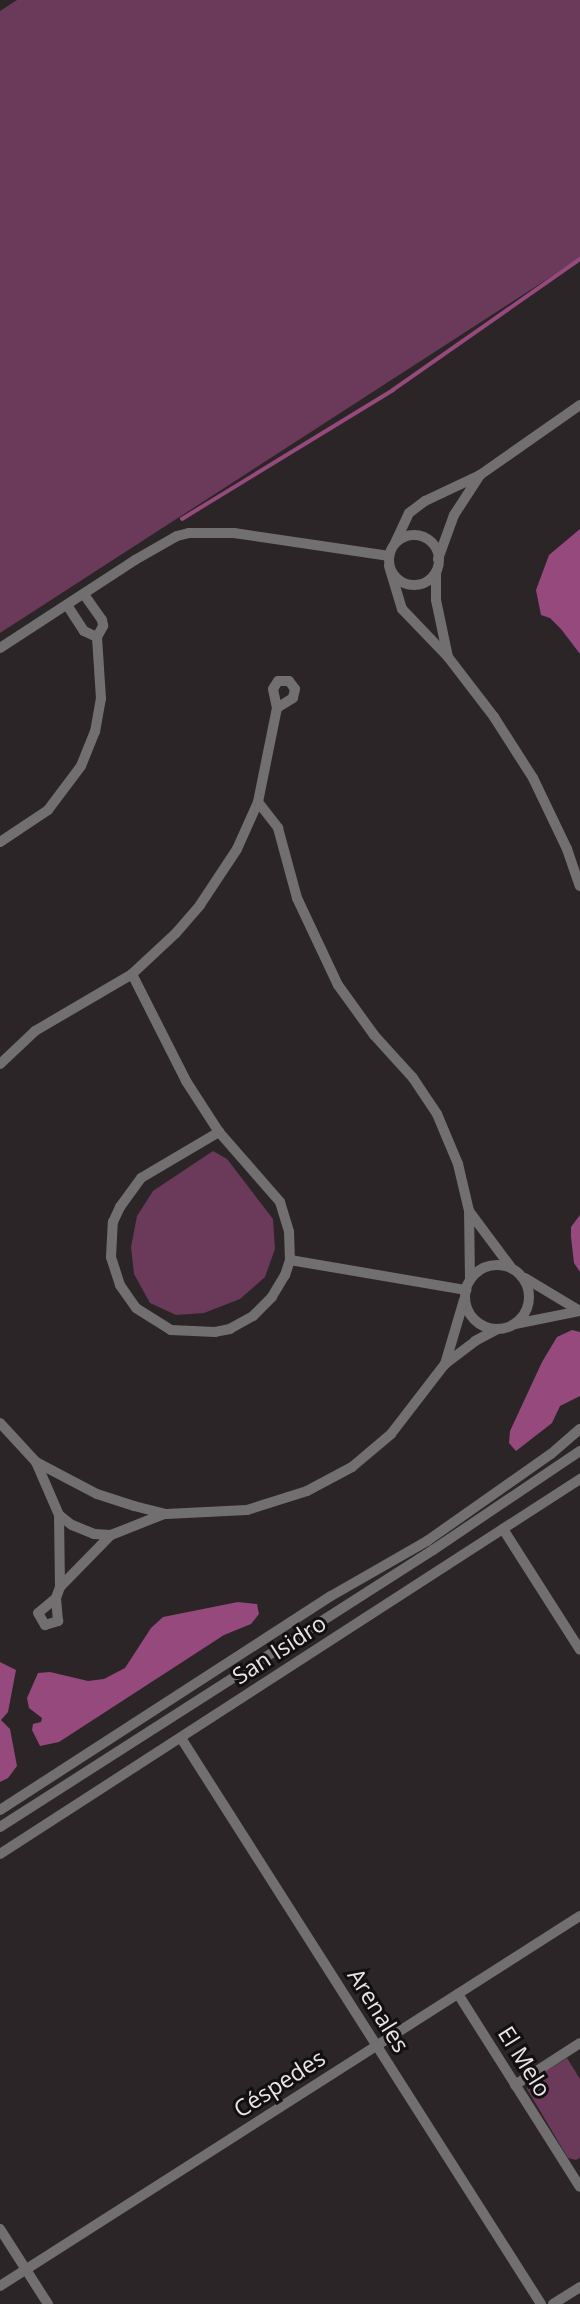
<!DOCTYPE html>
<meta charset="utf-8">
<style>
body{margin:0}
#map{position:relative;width:580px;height:2304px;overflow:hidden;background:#2b2528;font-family:"Open Sans",sans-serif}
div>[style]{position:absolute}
.green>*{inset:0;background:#6b3959}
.water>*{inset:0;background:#96497c}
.stream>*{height:3.5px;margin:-1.75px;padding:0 1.75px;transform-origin:1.75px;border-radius:1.75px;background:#96497c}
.minor>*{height:10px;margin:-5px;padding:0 5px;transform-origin:5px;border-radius:5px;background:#726f71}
.minor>.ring{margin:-5px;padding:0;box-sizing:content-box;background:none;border:10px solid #726f71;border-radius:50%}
span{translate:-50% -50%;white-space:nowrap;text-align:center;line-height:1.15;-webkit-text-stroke:6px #110f10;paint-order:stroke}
.street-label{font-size:23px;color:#e9e4e7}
</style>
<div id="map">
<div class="green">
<i style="clip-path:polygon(17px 0,580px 0,580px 258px,0 633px,0 11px)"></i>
<i style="clip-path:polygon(213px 1151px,227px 1159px,273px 1219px,275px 1249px,265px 1277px,240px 1299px,204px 1313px,176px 1315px,150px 1303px,134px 1274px,131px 1247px,137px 1216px,153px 1191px)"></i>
<i style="clip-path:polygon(567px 2058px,580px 2079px,580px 2158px,576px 2160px,568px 2158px,527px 2089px,528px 2082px)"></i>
</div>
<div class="water">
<i style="clip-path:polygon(580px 529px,580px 654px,561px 629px,550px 618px,541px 615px,536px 590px,549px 555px)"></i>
<i style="clip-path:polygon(580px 1215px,580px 1272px,574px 1263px,571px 1237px,571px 1227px)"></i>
<i style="clip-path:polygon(572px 1330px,580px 1332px,580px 1396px,560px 1406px,552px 1423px,516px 1451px,509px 1443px,510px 1431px,542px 1362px,557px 1337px)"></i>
<i style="clip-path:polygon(238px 1602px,257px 1604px,259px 1614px,251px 1624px,224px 1635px,59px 1742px,40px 1746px,32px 1730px,33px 1724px,41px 1722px,42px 1718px,29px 1708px,27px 1698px,38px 1673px,50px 1672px,88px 1681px,104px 1679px,125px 1668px,151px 1628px,163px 1617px)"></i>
<i style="clip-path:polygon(0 1662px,16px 1670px,8px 1712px,1px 1720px,10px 1729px,17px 1766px,8px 1778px,0 1782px)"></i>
</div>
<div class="stream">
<i style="left:182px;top:519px;width:247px;rotate:-31.4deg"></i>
<i style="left:393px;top:390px;width:228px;rotate:-35deg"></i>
</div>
<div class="minor">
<i style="left:480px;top:475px;width:122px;rotate:-35deg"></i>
<i class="ring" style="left:389px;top:535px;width:40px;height:40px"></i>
<i style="left:395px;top:543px;width:33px;rotate:-65deg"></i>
<i style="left:409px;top:513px;width:20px;rotate:-37deg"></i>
<i style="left:425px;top:501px;width:61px;rotate:-25.3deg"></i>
<i style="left:480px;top:475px;width:48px;rotate:123deg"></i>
<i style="left:454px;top:515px;width:47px;rotate:110deg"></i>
<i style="left:389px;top:566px;width:45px;rotate:73.2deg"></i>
<i style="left:402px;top:609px;width:66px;rotate:46.2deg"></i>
<i style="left:448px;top:657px;width:58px;rotate:-101.9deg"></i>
<i style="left:436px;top:600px;width:28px;rotate:-90deg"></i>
<i style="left:67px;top:605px;width:31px;rotate:57deg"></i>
<i style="left:84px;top:631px;width:14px;rotate:25deg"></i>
<i style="left:97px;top:637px;width:13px;rotate:-61deg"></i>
<i style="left:103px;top:626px;width:6px;rotate:-99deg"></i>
<i style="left:102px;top:620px;width:32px;rotate:-125deg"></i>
<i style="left:0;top:648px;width:161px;rotate:-33.1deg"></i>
<i style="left:135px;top:560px;width:48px;rotate:-29.7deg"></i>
<i style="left:177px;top:536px;width:12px;rotate:-14deg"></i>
<i style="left:189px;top:533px;width:45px"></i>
<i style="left:234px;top:533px;width:157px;rotate:8.4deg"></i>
<i style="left:448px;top:657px;width:76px;rotate:52.5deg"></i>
<i style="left:494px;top:717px;width:72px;rotate:57.4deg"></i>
<i style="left:533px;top:778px;width:79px;rotate:64.4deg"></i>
<i style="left:567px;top:849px;width:39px;rotate:71deg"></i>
<i style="left:258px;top:802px;width:33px;rotate:52deg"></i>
<i style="left:278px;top:828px;width:73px;rotate:74.8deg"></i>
<i style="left:297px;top:898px;width:96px;rotate:64.8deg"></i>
<i style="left:338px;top:985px;width:62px;rotate:54.2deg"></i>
<i style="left:374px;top:1035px;width:58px;rotate:47.8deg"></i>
<i style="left:413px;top:1078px;width:43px;rotate:56.3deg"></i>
<i style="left:437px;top:1114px;width:54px;rotate:67.2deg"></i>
<i style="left:458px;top:1164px;width:48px;rotate:76.8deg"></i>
<i style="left:0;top:842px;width:58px;rotate:-33.7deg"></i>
<i style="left:48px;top:810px;width:55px;rotate:-53.1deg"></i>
<i style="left:81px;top:766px;width:37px;rotate:-68deg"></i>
<i style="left:95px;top:732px;width:34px;rotate:-80deg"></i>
<i style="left:101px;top:699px;width:62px;rotate:-93.7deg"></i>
<i style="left:132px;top:974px;width:120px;rotate:63.2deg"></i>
<i style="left:186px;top:1081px;width:61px;rotate:57.1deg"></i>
<i style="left:219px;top:1132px;width:93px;rotate:48.9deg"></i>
<i style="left:280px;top:1202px;width:31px;rotate:73deg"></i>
<i style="left:289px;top:1232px;width:28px;rotate:88deg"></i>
<i style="left:290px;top:1260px;width:16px;rotate:108deg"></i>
<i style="left:285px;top:1275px;width:26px;rotate:121deg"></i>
<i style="left:272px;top:1297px;width:27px;rotate:135deg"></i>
<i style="left:253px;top:1316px;width:26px;rotate:151deg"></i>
<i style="left:230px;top:1329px;width:15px;rotate:169deg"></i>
<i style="left:215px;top:1332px;width:44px;rotate:-177.4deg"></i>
<i style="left:171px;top:1330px;width:41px;rotate:-147.8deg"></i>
<i style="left:136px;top:1308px;width:28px;rotate:-125deg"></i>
<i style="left:120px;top:1285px;width:29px;rotate:-108deg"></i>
<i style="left:111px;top:1257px;width:35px;rotate:-87deg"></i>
<i style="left:113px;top:1222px;width:17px;rotate:-65deg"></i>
<i style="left:120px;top:1207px;width:36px;rotate:-54deg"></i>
<i style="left:141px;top:1178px;width:91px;rotate:-30.5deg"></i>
<i style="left:0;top:1064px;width:48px;rotate:-43.3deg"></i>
<i style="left:35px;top:1031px;width:113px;rotate:-30.4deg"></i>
<i style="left:132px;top:974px;width:60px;rotate:-43deg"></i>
<i style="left:176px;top:933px;width:37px;rotate:-49deg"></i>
<i style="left:200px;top:905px;width:67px;rotate:-56.5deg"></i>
<i style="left:237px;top:849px;width:51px;rotate:-65.9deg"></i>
<i style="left:258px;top:802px;width:96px;rotate:-78.6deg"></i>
<i style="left:277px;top:708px;width:19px;rotate:-102deg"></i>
<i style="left:273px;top:689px;width:9px;rotate:-58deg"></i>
<i style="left:278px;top:681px;width:11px"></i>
<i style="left:289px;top:681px;width:10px;rotate:53deg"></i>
<i style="left:295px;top:689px;width:9px;rotate:103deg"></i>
<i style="left:293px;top:698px;width:19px;rotate:148deg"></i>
<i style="left:290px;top:1260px;width:179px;rotate:9.7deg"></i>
<i class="ring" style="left:465px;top:1265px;width:54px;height:54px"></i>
<i style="left:525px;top:1278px;width:64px;rotate:31deg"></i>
<i style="left:470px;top:1280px;width:69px;rotate:-90.8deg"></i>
<i style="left:469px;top:1211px;width:69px;rotate:53.3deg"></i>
<i style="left:464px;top:1300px;width:67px;rotate:106.5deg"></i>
<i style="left:445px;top:1364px;width:38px;rotate:-37deg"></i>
<i style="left:475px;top:1341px;width:26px;rotate:-28deg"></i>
<i style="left:515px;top:1324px;width:66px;rotate:-11.3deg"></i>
<i style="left:0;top:1423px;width:53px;rotate:47.3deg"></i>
<i style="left:36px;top:1462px;width:58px;rotate:66.5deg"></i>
<i style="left:59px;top:1515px;width:16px;rotate:38deg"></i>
<i style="left:72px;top:1525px;width:24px;rotate:22deg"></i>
<i style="left:94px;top:1534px;width:17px;rotate:3deg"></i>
<i style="left:111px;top:1535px;width:57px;rotate:-21.6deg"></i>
<i style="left:36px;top:1462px;width:69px;rotate:27.7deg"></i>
<i style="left:97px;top:1494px;width:39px;rotate:18deg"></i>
<i style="left:134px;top:1506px;width:33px;rotate:14deg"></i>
<i style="left:166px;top:1514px;width:81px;rotate:-2.8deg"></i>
<i style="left:247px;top:1510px;width:63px;rotate:-17.6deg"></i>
<i style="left:307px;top:1491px;width:51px;rotate:-28.1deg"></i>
<i style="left:352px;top:1467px;width:51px;rotate:-40.2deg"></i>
<i style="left:391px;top:1434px;width:88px;rotate:-52.4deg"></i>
<i style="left:59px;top:1515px;width:72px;rotate:89.2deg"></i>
<i style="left:60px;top:1587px;width:73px;rotate:-45.6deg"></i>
<i style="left:503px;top:1529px;width:143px;rotate:57.5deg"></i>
<i style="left:56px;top:1598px;width:23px;rotate:140deg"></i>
<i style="left:38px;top:1613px;width:14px;rotate:60deg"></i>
<i style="left:45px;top:1625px;width:14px;rotate:-17deg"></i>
<i style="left:58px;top:1621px;width:23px;rotate:-95deg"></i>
<i style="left:56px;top:1598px;width:12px;rotate:-70deg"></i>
<i style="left:181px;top:1738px;width:671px;rotate:57.54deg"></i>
<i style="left:0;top:1810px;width:394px;rotate:-32.9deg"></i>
<i style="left:331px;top:1596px;width:111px;rotate:-29.8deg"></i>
<i style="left:427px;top:1541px;width:151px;rotate:-35.1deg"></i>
<i style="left:551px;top:1454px;width:38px;rotate:-41deg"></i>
<i style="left:0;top:1827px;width:514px;rotate:-32.61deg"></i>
<i style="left:433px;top:1550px;width:177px;rotate:-34deg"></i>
<i style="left:0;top:1854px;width:691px;rotate:-32.88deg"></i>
<i style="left:458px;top:1994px;width:228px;rotate:57.7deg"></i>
<i style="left:515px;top:2085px;width:77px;rotate:-32.9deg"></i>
<i style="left:0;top:2229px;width:89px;rotate:57.4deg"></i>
<i style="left:0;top:2286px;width:688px;rotate:-32.54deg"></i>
<i style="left:553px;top:2304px;width:32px;rotate:-32deg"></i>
</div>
<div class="street-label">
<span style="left:279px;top:1649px;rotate:-33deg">San Isidro</span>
<span style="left:379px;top:2010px;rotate:58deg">Arenales</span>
<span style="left:525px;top:2061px;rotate:58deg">El Melo</span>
<span style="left:279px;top:2083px;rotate:-33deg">Céspedes</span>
</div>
</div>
